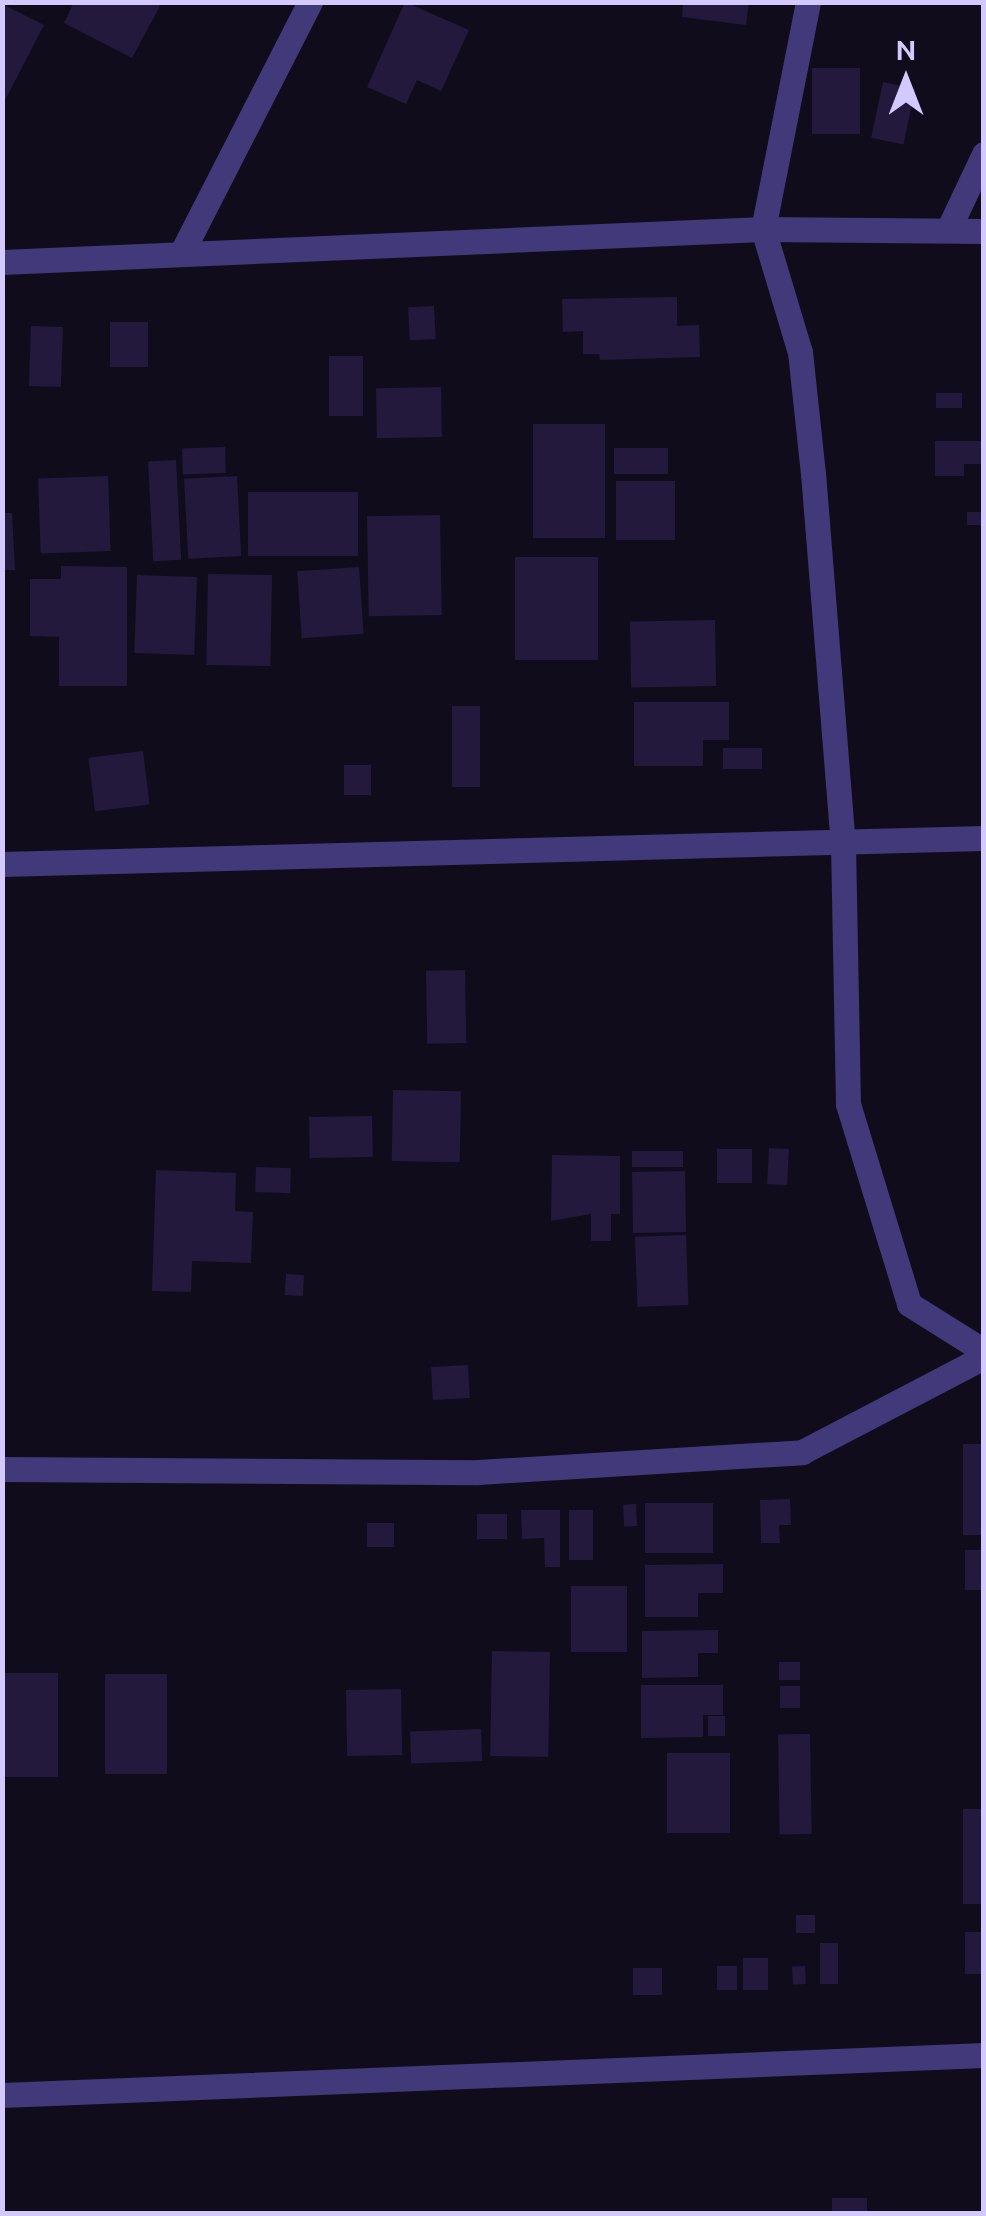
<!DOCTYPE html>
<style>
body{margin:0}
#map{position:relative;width:986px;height:2216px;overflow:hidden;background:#100c1c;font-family:Ubuntu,sans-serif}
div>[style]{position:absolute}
.building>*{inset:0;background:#23193c;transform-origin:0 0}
.street>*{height:25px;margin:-12.5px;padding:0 12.5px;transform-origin:12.5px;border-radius:12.5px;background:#413979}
span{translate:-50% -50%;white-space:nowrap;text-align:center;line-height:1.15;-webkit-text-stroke:8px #100c1c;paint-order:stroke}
.frame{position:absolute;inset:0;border:5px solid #d4c9fd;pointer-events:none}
.north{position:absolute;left:856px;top:30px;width:100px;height:100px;-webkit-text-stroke:8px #100c1c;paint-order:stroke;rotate:0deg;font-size:28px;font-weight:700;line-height:40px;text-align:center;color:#d4c9fd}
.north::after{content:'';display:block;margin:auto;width:35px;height:45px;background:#d4c9fd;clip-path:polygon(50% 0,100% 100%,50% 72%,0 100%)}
</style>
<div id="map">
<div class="building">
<i style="clip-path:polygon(74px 2px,152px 2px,160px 6px,132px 58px,64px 23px)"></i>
<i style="clip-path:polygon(405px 2px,469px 30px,441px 91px,417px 80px,406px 104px,367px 87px)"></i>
<i style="clip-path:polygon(683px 2px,749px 2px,746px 25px,682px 17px)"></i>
<i style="clip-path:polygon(2px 4px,44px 25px,2px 106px)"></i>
<i style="left:860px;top:68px;width:66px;height:48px;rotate:90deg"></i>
<i style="left:883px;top:82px;width:33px;height:57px;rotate:12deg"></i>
<i style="clip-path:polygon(677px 297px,677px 326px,699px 325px,700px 357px,600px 360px,599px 354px,583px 354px,583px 331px,563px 332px,562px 299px)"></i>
<i style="left:434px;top:306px;width:33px;height:26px;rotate:87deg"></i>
<i style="left:110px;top:322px;width:38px;height:45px"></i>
<i style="left:31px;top:326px;width:32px;height:60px;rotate:2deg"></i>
<i style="left:329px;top:356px;width:34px;height:60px"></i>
<i style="left:441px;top:387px;width:50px;height:65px;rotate:89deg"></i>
<i style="left:936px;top:393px;width:26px;height:15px"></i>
<i style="left:533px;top:424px;width:72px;height:114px"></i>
<i style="clip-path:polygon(935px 441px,983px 441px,984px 464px,964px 464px,964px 476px,935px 476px)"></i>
<i style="left:225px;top:447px;width:26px;height:43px;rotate:88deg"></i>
<i style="left:614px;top:448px;width:54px;height:26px"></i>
<i style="left:176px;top:460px;width:100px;height:28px;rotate:87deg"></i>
<i style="left:108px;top:476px;width:75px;height:70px;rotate:88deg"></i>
<i style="left:237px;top:476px;width:80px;height:53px;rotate:87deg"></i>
<i style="left:616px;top:481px;width:59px;height:59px"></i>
<i style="left:248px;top:492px;width:110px;height:64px"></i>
<i style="left:967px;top:512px;width:17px;height:13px"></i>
<i style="clip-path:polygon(2px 513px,12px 513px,15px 570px,2px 570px)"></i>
<i style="left:440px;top:515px;width:100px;height:73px;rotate:89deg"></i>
<i style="left:515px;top:557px;width:83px;height:103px"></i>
<i style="clip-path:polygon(61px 566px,127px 567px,127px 686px,59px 686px,59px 637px,30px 636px,30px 579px,61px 579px)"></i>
<i style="left:359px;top:567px;width:67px;height:62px;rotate:86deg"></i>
<i style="left:208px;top:574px;width:64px;height:91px;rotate:1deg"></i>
<i style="left:137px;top:575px;width:60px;height:78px;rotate:2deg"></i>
<i style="left:715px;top:620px;width:66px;height:85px;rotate:89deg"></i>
<i style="clip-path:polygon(634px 702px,729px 702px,729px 740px,703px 740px,703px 766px,634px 766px)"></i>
<i style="left:452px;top:706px;width:28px;height:81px"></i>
<i style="left:723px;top:748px;width:39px;height:21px"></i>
<i style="left:143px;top:751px;width:54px;height:55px;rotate:83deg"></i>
<i style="left:344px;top:765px;width:27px;height:30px"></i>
<i style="left:465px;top:970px;width:73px;height:39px;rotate:89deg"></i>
<i style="left:393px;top:1090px;width:68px;height:71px;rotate:1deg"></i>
<i style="left:372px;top:1116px;width:41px;height:63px;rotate:89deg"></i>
<i style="left:769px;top:1148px;width:20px;height:36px;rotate:3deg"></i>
<i style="left:717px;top:1149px;width:35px;height:34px"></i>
<i style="left:632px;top:1151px;width:51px;height:16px"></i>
<i style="clip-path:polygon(552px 1155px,620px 1156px,620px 1214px,611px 1214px,611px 1241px,591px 1241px,591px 1214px,551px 1221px)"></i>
<i style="left:256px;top:1167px;width:35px;height:25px;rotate:2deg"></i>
<i style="clip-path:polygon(156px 1170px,236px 1173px,235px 1211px,253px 1212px,251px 1263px,192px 1261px,191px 1292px,152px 1291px)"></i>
<i style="left:685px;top:1171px;width:61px;height:53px;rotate:89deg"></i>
<i style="left:686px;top:1235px;width:70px;height:51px;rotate:88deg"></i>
<i style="left:286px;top:1274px;width:18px;height:21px;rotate:3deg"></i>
<i style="left:468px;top:1365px;width:33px;height:37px;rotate:87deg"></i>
<i style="left:984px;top:1444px;width:91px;height:21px;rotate:90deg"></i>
<i style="clip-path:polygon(790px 1499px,791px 1525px,779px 1525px,780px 1543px,761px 1543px,760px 1500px)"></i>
<i style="left:645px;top:1503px;width:68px;height:50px"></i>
<i style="left:636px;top:1504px;width:22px;height:13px;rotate:87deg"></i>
<i style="clip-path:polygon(521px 1510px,560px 1510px,560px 1567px,545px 1567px,544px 1538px,522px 1539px)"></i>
<i style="left:569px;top:1510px;width:24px;height:50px"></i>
<i style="left:507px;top:1514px;width:25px;height:30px;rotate:90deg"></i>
<i style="left:367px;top:1523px;width:27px;height:24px"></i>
<i style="left:965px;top:1550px;width:19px;height:40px"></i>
<i style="clip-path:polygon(723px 1564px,723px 1593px,698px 1593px,698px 1617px,645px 1617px,645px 1565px)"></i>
<i style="left:571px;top:1586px;width:56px;height:66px"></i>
<i style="clip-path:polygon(718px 1630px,718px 1653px,698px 1653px,698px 1677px,642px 1678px,642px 1631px)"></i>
<i style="left:492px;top:1651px;width:58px;height:105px;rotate:1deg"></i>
<i style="left:779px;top:1662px;width:21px;height:18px"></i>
<i style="left:2px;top:1673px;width:56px;height:104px"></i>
<i style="left:105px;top:1674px;width:62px;height:100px"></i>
<i style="clip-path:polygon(641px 1685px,723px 1685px,723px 1715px,703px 1715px,703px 1737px,641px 1738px)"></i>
<i style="left:780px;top:1686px;width:20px;height:22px"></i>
<i style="left:401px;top:1689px;width:66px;height:55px;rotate:89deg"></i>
<i style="left:725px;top:1716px;width:20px;height:17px;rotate:90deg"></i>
<i style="left:481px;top:1729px;width:32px;height:71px;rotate:88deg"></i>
<i style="left:810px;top:1734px;width:100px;height:32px;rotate:89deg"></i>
<i style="left:730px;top:1753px;width:80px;height:63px;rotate:90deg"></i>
<i style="left:963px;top:1809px;width:21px;height:95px"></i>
<i style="left:796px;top:1915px;width:19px;height:18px"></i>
<i style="left:984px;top:1932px;width:42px;height:19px;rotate:90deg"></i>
<i style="left:820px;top:1943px;width:18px;height:41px"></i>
<i style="left:743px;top:1958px;width:25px;height:32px"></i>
<i style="left:717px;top:1966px;width:20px;height:24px"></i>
<i style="left:805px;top:1966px;width:18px;height:13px;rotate:87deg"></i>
<i style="left:633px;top:1968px;width:29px;height:27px"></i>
<i style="left:832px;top:2198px;width:35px;height:16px"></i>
</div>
<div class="street">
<i style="left:808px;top:2px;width:231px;rotate:101.2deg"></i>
<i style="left:763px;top:229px;width:128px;rotate:73.3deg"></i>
<i style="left:800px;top:352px;width:122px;rotate:83.9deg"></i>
<i style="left:813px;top:473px;width:372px;rotate:85.4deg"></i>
<i style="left:843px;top:844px;width:260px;rotate:88.9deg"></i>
<i style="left:848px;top:1104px;width:209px;rotate:73deg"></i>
<i style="left:909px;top:1304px;width:89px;rotate:32.1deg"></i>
<i style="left:948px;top:230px;width:84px;rotate:-64.7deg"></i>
<i style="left:181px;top:254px;width:283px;rotate:-62.9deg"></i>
<i style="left:2px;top:262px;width:762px;rotate:-2.48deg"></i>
<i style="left:763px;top:229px;width:221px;rotate:0.5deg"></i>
<i style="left:2px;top:864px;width:982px;rotate:-1.52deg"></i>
<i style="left:2px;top:1469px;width:476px;rotate:0.4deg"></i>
<i style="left:478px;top:1472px;width:325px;rotate:-3.5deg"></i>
<i style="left:802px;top:1452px;width:205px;rotate:-27.6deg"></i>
<i style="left:2px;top:2095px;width:983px;rotate:-2.33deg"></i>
</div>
<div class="frame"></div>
<div class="north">N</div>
</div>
